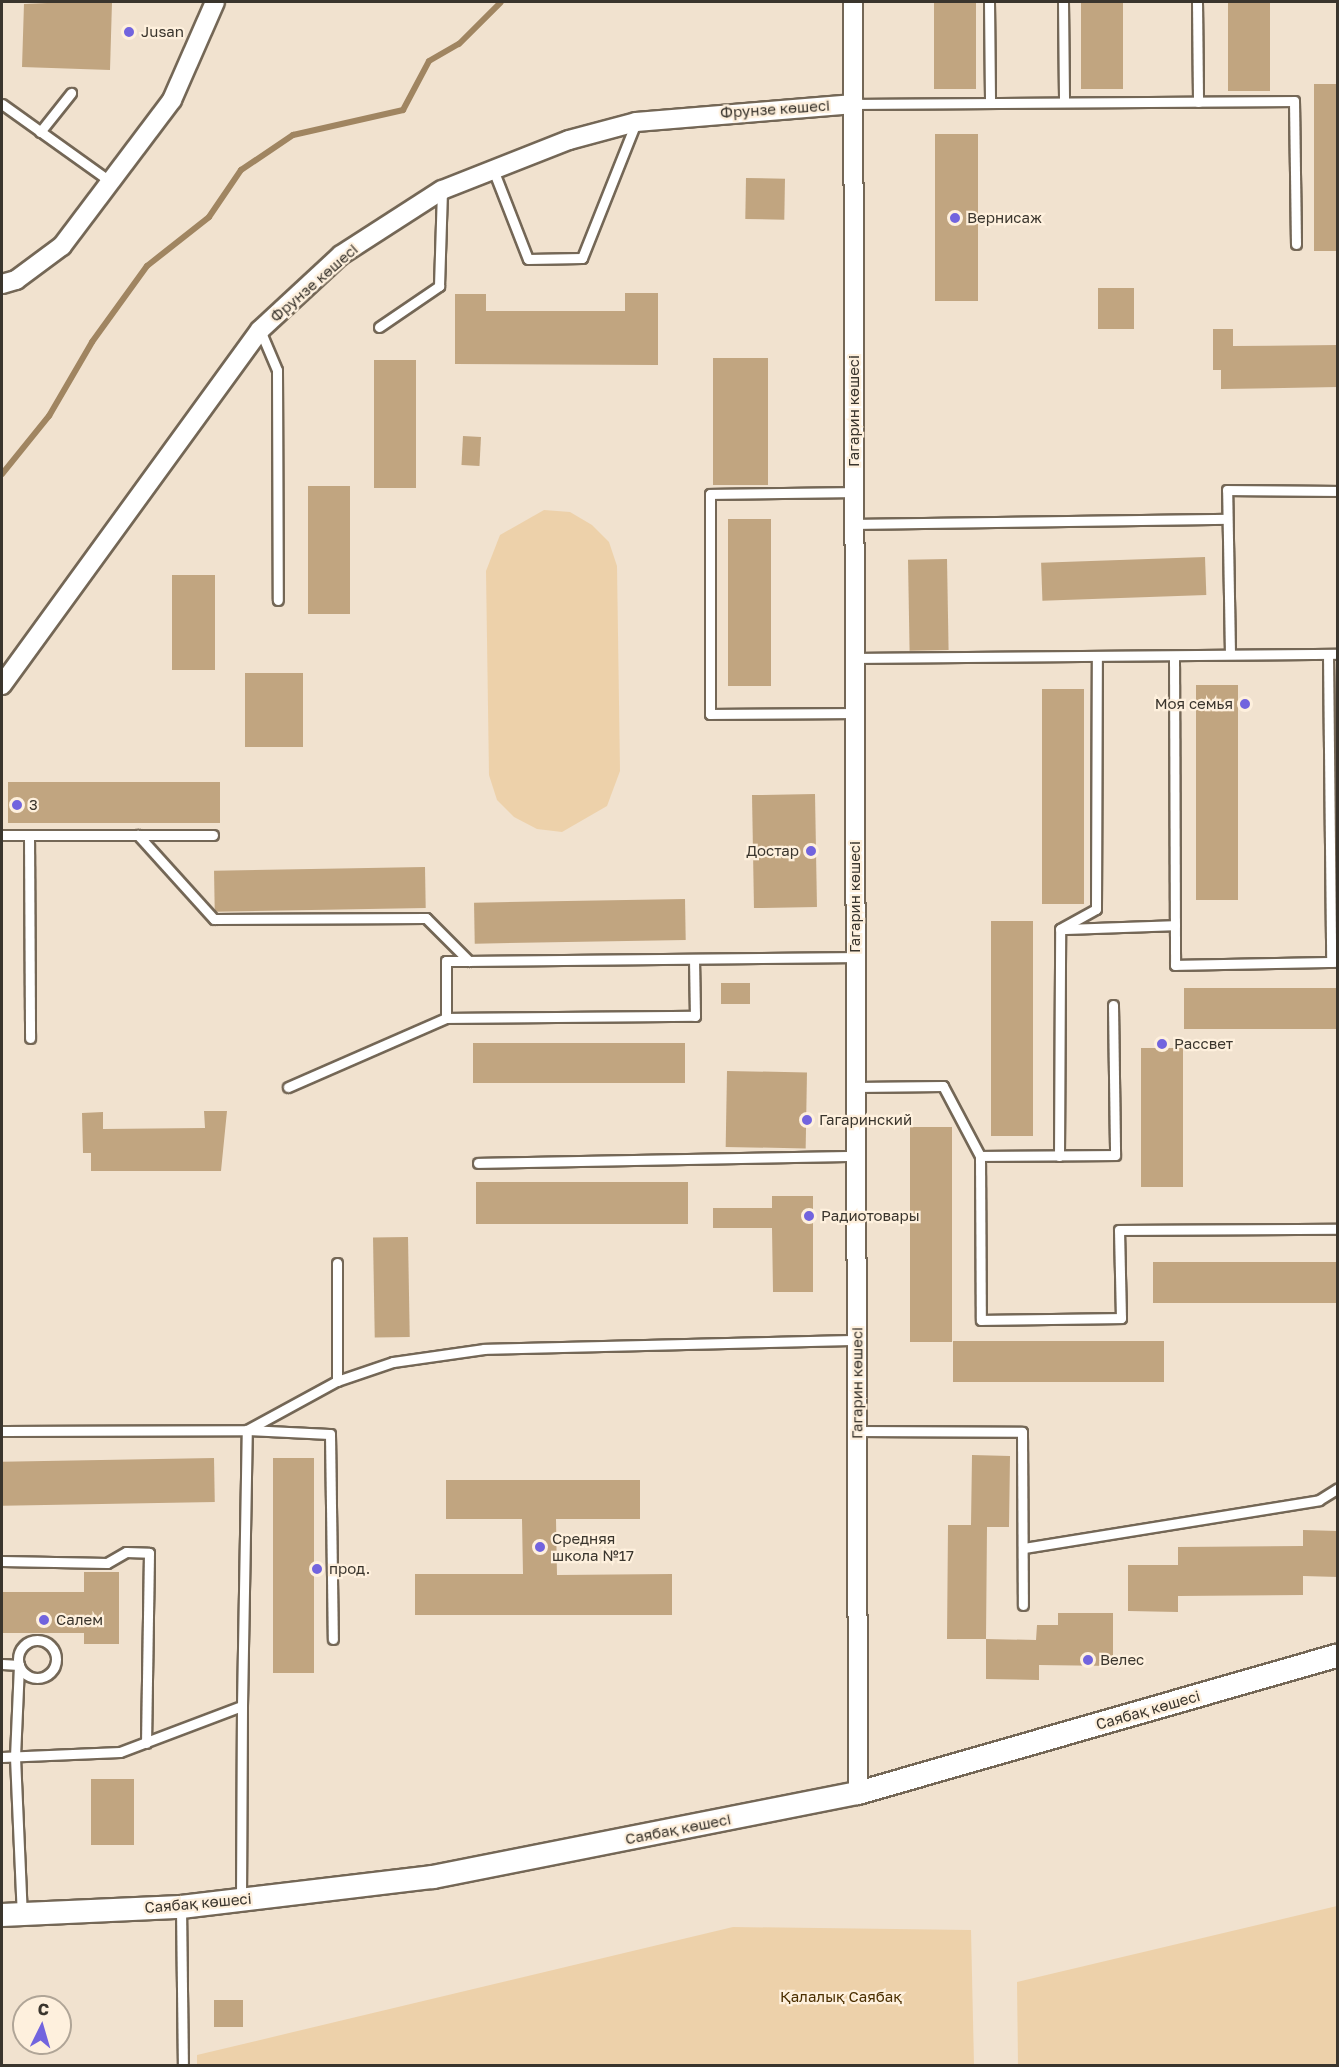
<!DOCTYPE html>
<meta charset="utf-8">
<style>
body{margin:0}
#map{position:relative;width:1339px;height:2067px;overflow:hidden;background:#f1e2cf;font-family:"Golos Text",sans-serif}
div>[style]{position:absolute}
.green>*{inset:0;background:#edd1aa}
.stream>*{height:6px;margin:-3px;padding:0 3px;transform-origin:3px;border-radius:3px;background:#a08561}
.building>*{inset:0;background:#c1a580;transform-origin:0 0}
.roads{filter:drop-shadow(2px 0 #746756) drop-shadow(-2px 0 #746756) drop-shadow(0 2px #746756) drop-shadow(0 -2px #746756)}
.service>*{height:9px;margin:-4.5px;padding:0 4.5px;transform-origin:4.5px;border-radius:4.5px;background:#fff}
.service>.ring{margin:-4.5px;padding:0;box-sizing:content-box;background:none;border:9px solid #fff;border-radius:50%}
.minor>*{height:18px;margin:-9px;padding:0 9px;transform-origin:9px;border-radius:9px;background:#fff}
.tertiary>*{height:22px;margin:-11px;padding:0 11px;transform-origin:11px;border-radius:11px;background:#fff}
.dots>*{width:16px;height:16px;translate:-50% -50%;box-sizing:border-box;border:3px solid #fef0dd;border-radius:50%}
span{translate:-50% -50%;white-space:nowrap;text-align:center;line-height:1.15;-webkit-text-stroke:4.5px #fef0dd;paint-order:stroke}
.poi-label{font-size:15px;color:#3a352d}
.left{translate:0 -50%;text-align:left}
.right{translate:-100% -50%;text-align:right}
.street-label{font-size:15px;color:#3a352d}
.park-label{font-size:15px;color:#4b2f00}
.frame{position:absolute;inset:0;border:3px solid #3a352d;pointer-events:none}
.north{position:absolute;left:12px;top:1995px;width:60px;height:60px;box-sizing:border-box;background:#fef0dd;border:2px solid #b0a597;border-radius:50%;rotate:5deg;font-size:16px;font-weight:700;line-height:24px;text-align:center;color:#3a352d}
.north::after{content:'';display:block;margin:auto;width:21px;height:27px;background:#7264de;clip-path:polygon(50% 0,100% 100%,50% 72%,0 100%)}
</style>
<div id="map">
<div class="green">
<i style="clip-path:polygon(544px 510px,570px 512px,592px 525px,609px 542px,617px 566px,620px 771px,607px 806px,562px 832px,537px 829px,514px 817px,497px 800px,489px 775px,486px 571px,500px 535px)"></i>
<i style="clip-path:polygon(1337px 1906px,1337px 2065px,1018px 2065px,1017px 1982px)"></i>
<i style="clip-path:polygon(733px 1927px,971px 1930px,974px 2065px,197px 2065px,197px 2055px)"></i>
</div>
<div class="stream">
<i style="left:2px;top:474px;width:75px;rotate:-51deg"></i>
<i style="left:49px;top:416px;width:86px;rotate:-59.8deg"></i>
<i style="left:92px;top:342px;width:94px;rotate:-54.1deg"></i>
<i style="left:147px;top:266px;width:79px;rotate:-38.3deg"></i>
<i style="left:209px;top:217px;width:57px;rotate:-55.8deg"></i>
<i style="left:241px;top:170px;width:63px;rotate:-33.9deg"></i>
<i style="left:293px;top:135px;width:113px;rotate:-12.8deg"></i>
<i style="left:403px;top:110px;width:55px;rotate:-62deg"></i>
<i style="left:429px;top:61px;width:34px;rotate:-30deg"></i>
<i style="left:459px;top:44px;width:59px;rotate:-45deg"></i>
</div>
<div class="building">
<i style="clip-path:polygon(70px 2px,112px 2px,110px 70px,22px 67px,24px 4px)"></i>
<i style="left:934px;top:2px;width:42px;height:87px"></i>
<i style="left:1081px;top:2px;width:42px;height:87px"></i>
<i style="left:1228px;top:2px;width:42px;height:89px"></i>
<i style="left:1314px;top:84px;width:24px;height:167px"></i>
<i style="left:935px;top:134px;width:43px;height:167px"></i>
<i style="left:746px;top:178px;width:39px;height:41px;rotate:1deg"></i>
<i style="left:1098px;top:288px;width:36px;height:41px"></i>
<i style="clip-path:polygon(625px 293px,658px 293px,658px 365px,455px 364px,455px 294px,486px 294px,486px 311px,625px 311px)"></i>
<i style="clip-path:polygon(1213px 329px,1233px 329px,1233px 346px,1338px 345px,1338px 387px,1221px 389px,1221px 370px,1213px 370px)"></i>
<i style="left:713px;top:358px;width:55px;height:127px"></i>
<i style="left:374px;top:360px;width:42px;height:128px"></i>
<i style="left:463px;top:436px;width:18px;height:29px;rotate:3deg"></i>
<i style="left:308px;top:486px;width:42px;height:128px"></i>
<i style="left:728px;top:519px;width:43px;height:167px"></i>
<i style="left:1205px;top:557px;width:38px;height:164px;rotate:88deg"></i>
<i style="left:947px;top:559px;width:91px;height:39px;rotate:89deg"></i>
<i style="left:172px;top:575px;width:43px;height:95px"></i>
<i style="left:245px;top:673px;width:58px;height:74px"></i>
<i style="left:1196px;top:685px;width:42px;height:215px"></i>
<i style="left:1042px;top:689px;width:42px;height:215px"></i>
<i style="left:220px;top:782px;width:41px;height:212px;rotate:90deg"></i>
<i style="left:815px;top:794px;width:113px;height:63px;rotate:89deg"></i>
<i style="left:425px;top:867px;width:41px;height:211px;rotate:89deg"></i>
<i style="left:685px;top:899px;width:41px;height:211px;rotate:89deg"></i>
<i style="left:1033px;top:921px;width:215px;height:42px;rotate:90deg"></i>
<i style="left:721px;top:983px;width:29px;height:21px"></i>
<i style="left:1338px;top:988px;width:41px;height:154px;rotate:90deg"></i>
<i style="left:685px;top:1043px;width:40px;height:212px;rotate:90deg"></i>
<i style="left:1141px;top:1048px;width:42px;height:139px"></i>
<i style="left:727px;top:1071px;width:80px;height:76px;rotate:1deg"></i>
<i style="clip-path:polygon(204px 1111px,227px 1111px,221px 1171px,91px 1171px,91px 1153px,83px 1153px,82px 1113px,103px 1112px,103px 1129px,205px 1128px)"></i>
<i style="left:910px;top:1127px;width:42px;height:215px"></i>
<i style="left:688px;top:1182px;width:42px;height:212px;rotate:90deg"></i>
<i style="clip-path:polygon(772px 1196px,813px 1196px,813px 1292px,773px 1292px,772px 1228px,713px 1228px,713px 1208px,772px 1208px)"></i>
<i style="left:408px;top:1237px;width:100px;height:35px;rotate:89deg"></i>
<i style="left:1338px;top:1262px;width:41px;height:185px;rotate:90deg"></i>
<i style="left:953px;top:1341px;width:211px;height:41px"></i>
<i style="clip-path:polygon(972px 1455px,1010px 1456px,1009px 1527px,987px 1527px,986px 1639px,947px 1639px,948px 1525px,971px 1525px)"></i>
<i style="left:214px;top:1458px;width:44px;height:212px;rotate:89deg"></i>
<i style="left:273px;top:1458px;width:41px;height:215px"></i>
<i style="clip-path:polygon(446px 1480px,640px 1480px,640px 1519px,556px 1519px,557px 1575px,672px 1574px,672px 1615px,415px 1615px,415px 1574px,523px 1574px,522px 1519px,446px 1519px)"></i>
<i style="clip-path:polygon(1303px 1530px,1338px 1531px,1338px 1577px,1303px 1576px,1303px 1595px,1178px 1596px,1178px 1612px,1128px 1611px,1128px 1565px,1178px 1565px,1178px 1547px,1303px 1546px)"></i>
<i style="clip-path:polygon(84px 1572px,119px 1572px,119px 1644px,84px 1644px,84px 1633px,2px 1633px,2px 1592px,84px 1592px)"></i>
<i style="clip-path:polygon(1058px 1613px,1113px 1613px,1113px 1666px,1039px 1665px,1039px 1680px,986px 1679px,986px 1639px,1036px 1640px,1037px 1625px,1058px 1625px)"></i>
<i style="left:91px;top:1779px;width:43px;height:66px"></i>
<i style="left:214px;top:2000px;width:29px;height:27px"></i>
</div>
<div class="roads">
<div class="service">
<i style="left:989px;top:2px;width:101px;rotate:89.4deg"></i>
<i style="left:1063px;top:2px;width:100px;rotate:89.4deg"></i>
<i style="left:1197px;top:2px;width:100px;rotate:89.4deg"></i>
<i style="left:2px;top:104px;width:130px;rotate:35.6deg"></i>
<i style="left:854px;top:104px;width:440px;rotate:-0.4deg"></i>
<i style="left:1294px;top:101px;width:143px;rotate:89.2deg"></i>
<i style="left:40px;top:132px;width:50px;rotate:-51.5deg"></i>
<i style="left:494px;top:172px;width:93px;rotate:68.7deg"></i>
<i style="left:528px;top:259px;width:54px;rotate:-1.1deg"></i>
<i style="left:582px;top:258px;width:146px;rotate:-68.3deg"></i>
<i style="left:379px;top:327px;width:73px;rotate:-34.3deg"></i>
<i style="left:439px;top:286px;width:96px;rotate:-88.2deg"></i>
<i style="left:260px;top:330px;width:43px;rotate:67deg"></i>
<i style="left:277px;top:370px;width:230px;rotate:89.8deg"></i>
<i style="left:855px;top:492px;width:145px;rotate:179.2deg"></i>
<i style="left:710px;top:494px;width:220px;rotate:90deg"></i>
<i style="left:710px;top:714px;width:145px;rotate:-0.4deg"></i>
<i style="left:855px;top:524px;width:372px;rotate:-0.8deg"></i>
<i style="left:1230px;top:654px;width:164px;rotate:-91deg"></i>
<i style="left:1227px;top:490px;width:111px;rotate:0.5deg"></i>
<i style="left:1328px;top:654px;width:308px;rotate:89.4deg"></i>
<i style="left:1174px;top:656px;width:309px;rotate:89.8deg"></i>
<i style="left:1175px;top:965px;width:163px;rotate:-1.1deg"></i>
<i style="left:855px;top:658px;width:483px;rotate:-0.5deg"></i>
<i style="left:2px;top:835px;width:211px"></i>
<i style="left:29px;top:835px;width:203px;rotate:89.7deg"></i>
<i style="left:138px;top:835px;width:113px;rotate:47.9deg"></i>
<i style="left:214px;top:919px;width:212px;rotate:-0.3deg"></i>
<i style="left:426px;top:918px;width:61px;rotate:45deg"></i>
<i style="left:469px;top:961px;width:387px;rotate:-0.6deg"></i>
<i style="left:1063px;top:929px;width:112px;rotate:-2deg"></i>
<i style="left:1113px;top:1005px;width:150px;rotate:89.2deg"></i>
<i style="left:1115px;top:1155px;width:135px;rotate:179.6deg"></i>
<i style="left:980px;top:1156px;width:164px;rotate:89.7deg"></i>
<i style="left:981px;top:1320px;width:140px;rotate:-0.8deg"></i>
<i style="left:1121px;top:1318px;width:88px;rotate:-91.3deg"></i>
<i style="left:1119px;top:1230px;width:219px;rotate:-0.3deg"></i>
<i style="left:446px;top:1018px;width:57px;rotate:-90deg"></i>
<i style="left:446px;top:961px;width:23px"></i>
<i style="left:288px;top:1087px;width:172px;rotate:-23.6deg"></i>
<i style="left:446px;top:1018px;width:249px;rotate:-0.5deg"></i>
<i style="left:695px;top:1016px;width:57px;rotate:-91deg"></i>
<i style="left:856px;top:1087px;width:87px;rotate:-0.7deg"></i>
<i style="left:943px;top:1086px;width:79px;rotate:62.1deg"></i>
<i style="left:1059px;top:1156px;width:227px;rotate:-89.7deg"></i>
<i style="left:1060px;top:929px;width:41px;rotate:-29.1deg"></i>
<i style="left:1096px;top:909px;width:252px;rotate:-89.8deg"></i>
<i style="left:478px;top:1163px;width:378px;rotate:-1.1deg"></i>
<i style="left:337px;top:1263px;width:118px;rotate:90deg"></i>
<i style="left:2px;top:1431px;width:245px;rotate:-0.2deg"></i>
<i style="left:247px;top:1430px;width:102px;rotate:-28.6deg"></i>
<i style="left:337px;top:1381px;width:59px;rotate:-18.7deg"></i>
<i style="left:393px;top:1362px;width:92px;rotate:-8.1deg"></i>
<i style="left:484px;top:1349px;width:373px;rotate:-1.4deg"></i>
<i style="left:857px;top:1431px;width:165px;rotate:0.3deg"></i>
<i style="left:1022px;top:1432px;width:173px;rotate:89.7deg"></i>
<i style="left:1024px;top:1548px;width:299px;rotate:-9.2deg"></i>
<i style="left:1319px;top:1500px;width:22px;rotate:-32deg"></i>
<i style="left:2px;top:1561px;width:105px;rotate:1.1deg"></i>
<i style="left:107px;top:1563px;width:22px;rotate:-30deg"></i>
<i style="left:126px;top:1552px;width:23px;rotate:2deg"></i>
<i style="left:149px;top:1553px;width:190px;rotate:90.9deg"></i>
<i class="ring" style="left:18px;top:1640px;width:29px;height:29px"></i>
<i style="left:2px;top:1664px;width:17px;rotate:3deg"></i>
<i style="left:19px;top:1665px;width:92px;rotate:92.5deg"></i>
<i style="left:15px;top:1757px;width:158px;rotate:87.5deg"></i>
<i style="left:2px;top:1757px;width:118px;rotate:-2.4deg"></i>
<i style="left:120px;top:1752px;width:130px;rotate:-20.7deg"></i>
<i style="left:242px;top:1706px;width:276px;rotate:-89deg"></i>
<i style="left:247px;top:1430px;width:83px;rotate:2.8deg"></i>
<i style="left:330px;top:1434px;width:205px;rotate:89.2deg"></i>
<i style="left:241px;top:1899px;width:193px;rotate:-89.7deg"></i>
<i style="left:181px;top:1907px;width:159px;rotate:89.3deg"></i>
</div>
<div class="minor">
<i style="left:853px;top:2px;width:1791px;rotate:89.84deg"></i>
<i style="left:2px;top:284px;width:15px;rotate:-16deg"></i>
<i style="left:16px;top:280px;width:57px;rotate:-36.5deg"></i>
<i style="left:62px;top:246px;width:183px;rotate:-53deg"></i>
<i style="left:172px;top:100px;width:107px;rotate:-66.3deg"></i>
<i style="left:2px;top:685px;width:439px;rotate:-54deg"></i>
<i style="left:260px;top:330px;width:110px;rotate:-42.8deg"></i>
<i style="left:341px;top:255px;width:120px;rotate:-32.8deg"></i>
<i style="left:442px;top:190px;width:136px;rotate:-21.5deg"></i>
<i style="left:569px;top:140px;width:69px;rotate:-15deg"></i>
<i style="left:636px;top:122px;width:219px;rotate:-4.7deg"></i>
</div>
<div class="tertiary">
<i style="left:2px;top:1915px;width:179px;rotate:-2.6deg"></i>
<i style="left:181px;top:1907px;width:254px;rotate:-6.8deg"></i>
<i style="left:433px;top:1877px;width:433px;rotate:-11.2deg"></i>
<i style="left:858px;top:1793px;width:499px;rotate:-16deg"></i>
</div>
</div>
<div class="dots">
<i style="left:129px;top:32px;background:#7264de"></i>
<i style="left:955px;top:218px;background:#7264de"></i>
<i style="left:1245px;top:704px;background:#7264de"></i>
<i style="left:17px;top:805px;background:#7264de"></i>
<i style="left:811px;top:851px;background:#7264de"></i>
<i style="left:1162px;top:1044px;background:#7264de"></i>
<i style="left:807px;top:1120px;background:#7264de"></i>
<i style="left:809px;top:1216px;background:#7264de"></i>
<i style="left:540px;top:1547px;background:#7264de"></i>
<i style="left:317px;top:1569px;background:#7264de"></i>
<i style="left:44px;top:1620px;background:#7264de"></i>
<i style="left:1088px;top:1660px;background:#7264de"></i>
</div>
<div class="poi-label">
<span class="left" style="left:141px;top:32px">Jusan</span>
<span class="left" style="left:967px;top:218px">Вернисаж</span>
<span class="right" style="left:1233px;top:704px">Моя семья</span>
<span class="left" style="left:29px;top:805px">3</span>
<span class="right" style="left:799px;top:851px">Достар</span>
<span class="left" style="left:1174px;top:1044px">Рассвет</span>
<span class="left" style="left:819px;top:1120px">Гагаринский</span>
<span class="left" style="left:821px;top:1216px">Радиотовары</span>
<span class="left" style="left:552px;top:1547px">Средняя<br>школа №17</span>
<span class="left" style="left:329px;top:1569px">прод.</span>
<span class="left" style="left:56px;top:1620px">Салем</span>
<span class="left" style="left:1100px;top:1660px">Велес</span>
</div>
<div class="street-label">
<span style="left:775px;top:109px;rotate:-4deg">Фрунзе көшесі</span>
<span style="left:314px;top:283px;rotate:-41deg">Фрунзе көшесі</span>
<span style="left:854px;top:411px;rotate:-90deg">Гагарин көшесі</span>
<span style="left:855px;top:897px;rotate:-90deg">Гагарин көшесі</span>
<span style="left:857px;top:1383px;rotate:-90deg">Гагарин көшесі</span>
<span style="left:1148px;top:1710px;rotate:-16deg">Саябақ көшесі</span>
<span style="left:678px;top:1829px;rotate:-11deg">Саябақ көшесі</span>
<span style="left:198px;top:1903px;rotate:-5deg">Саябақ көшесі</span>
</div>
<div class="park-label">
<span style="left:841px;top:1997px">Қалалық Саябақ</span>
</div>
<div class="frame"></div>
<div class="north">С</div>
</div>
